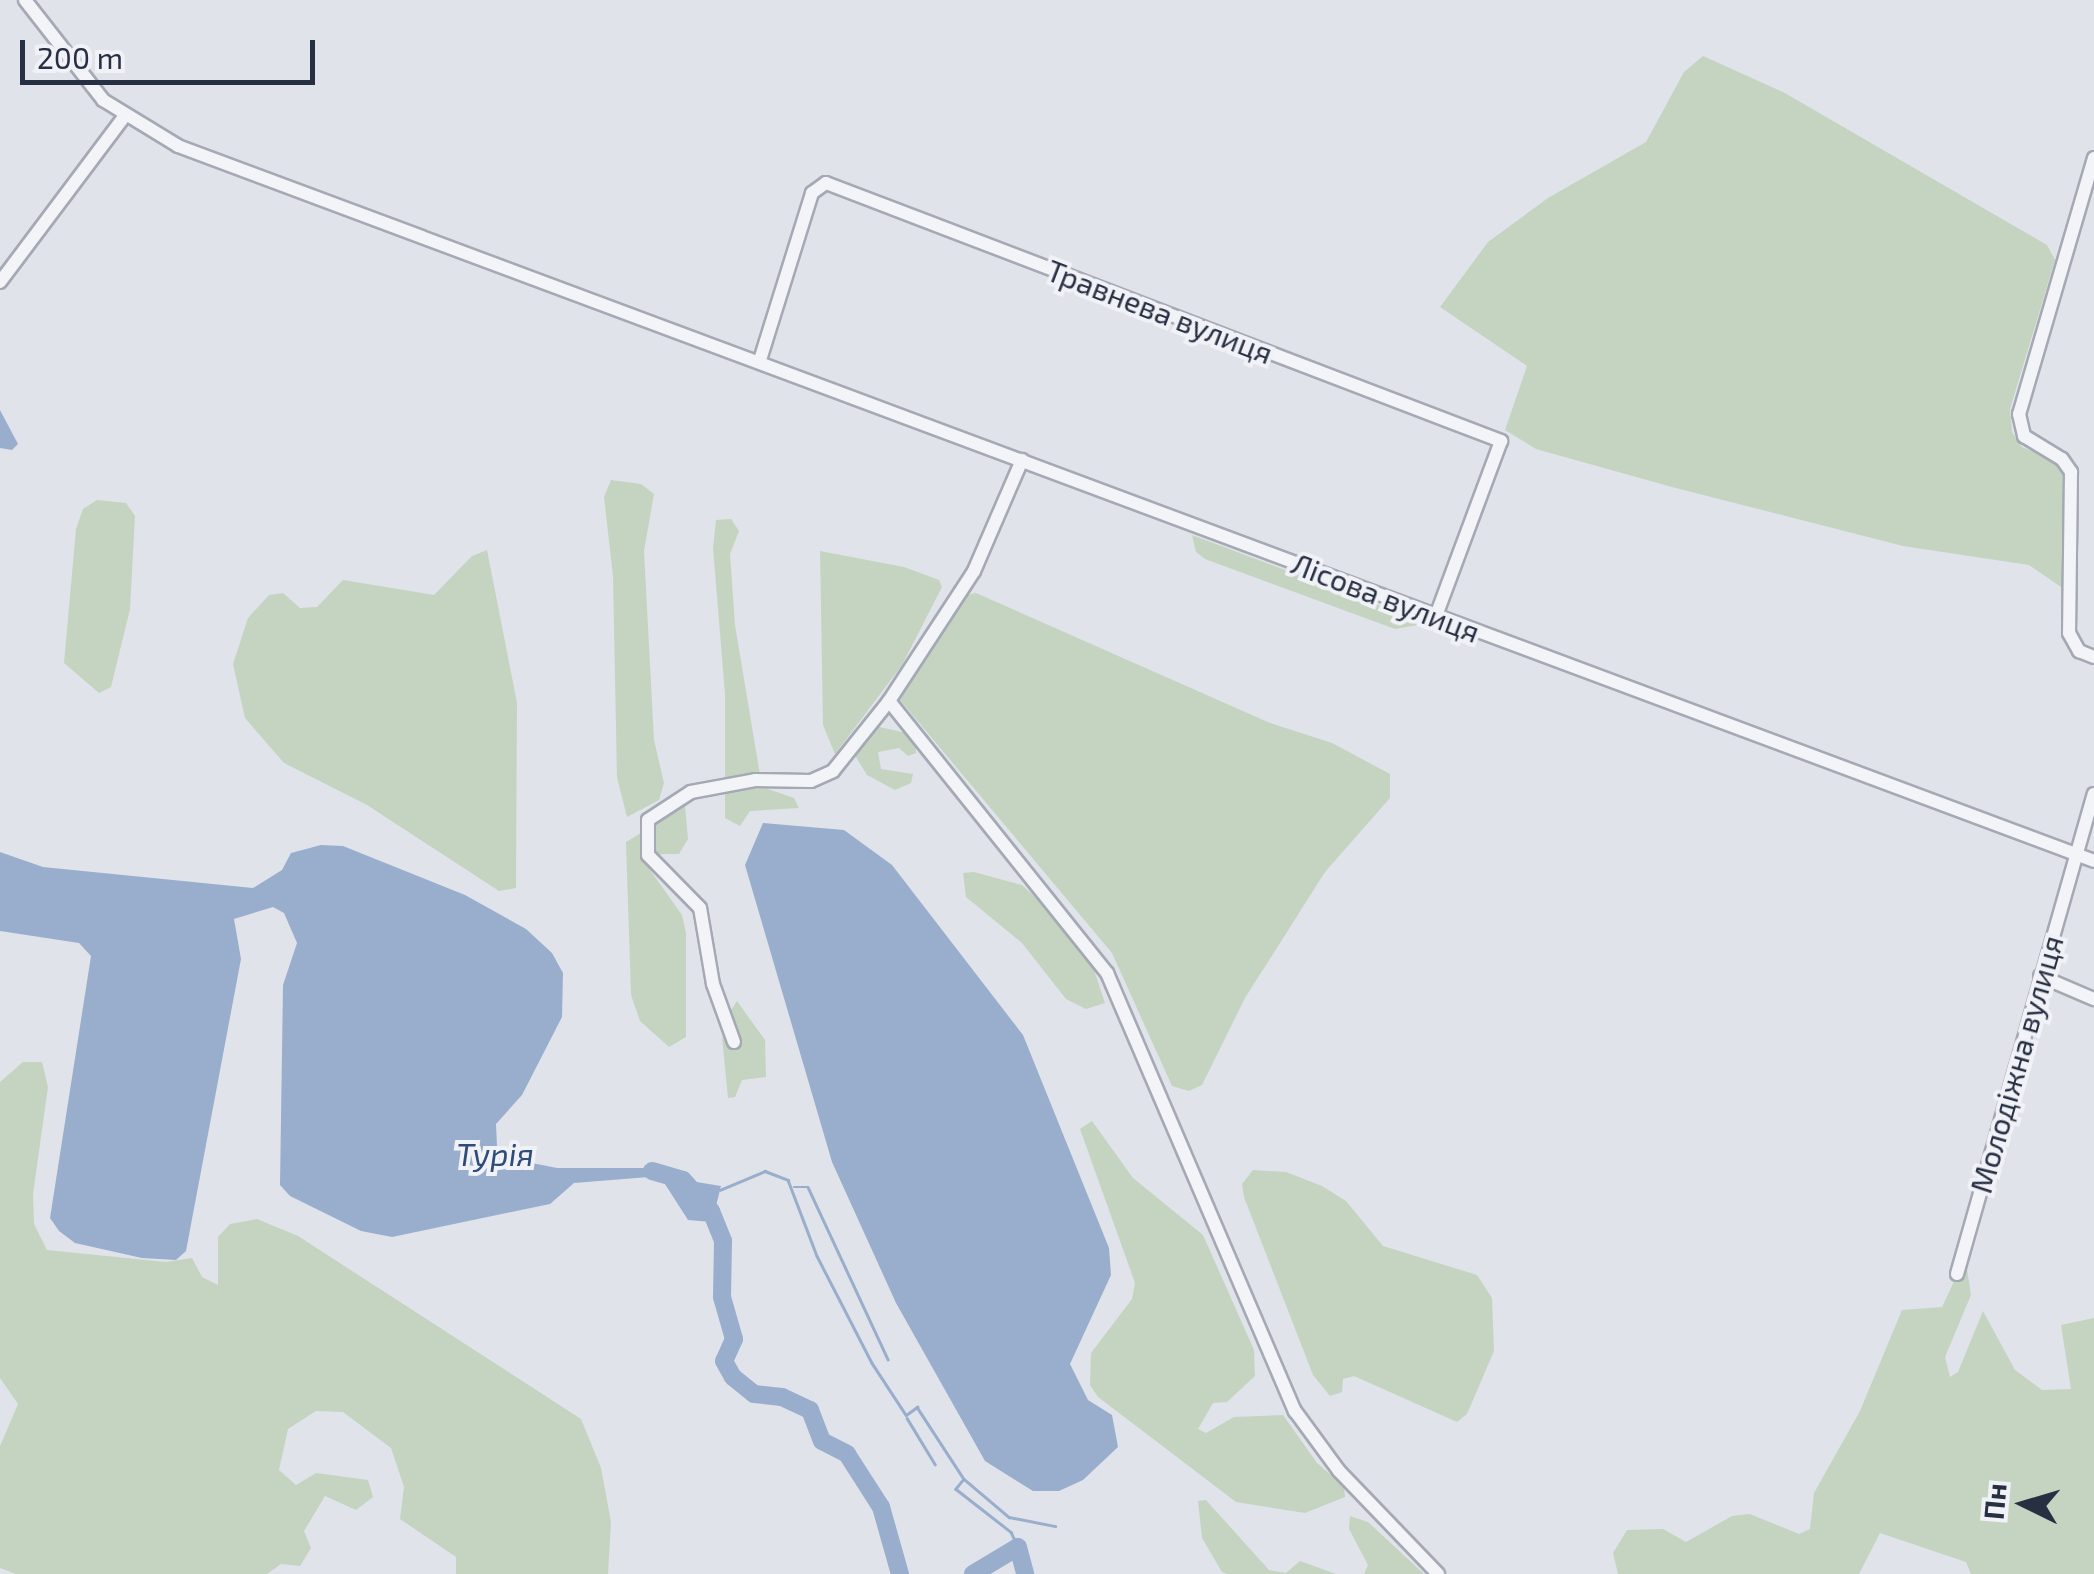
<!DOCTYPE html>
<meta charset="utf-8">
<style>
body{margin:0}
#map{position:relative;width:2094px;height:1574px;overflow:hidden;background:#e0e3ea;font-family:"Exo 2",sans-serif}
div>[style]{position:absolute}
.green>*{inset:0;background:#c4d4c0}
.water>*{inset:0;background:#99aecc}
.stream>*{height:2.5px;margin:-1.25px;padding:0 1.25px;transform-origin:1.25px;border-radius:1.25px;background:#99aecc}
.river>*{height:18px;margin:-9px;padding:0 9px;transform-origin:9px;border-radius:9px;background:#99aecc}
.roads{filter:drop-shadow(2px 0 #a5a9b4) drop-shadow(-2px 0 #a5a9b4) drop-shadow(0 2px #a5a9b4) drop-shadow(0 -2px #a5a9b4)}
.minor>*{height:12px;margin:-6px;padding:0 6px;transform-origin:6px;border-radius:6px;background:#f3f4f8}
span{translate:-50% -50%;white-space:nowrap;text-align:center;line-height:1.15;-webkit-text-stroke:8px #f0f2f7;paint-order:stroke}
.street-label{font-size:30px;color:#272f42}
.water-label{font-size:32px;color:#2f4b78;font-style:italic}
.north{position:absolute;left:1974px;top:1454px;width:100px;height:100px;-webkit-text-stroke:8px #f0f2f7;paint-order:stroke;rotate:275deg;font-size:28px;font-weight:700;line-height:40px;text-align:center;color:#272f42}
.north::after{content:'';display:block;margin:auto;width:35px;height:45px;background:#272f42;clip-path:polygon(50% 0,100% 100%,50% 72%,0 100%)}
.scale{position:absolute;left:20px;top:40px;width:295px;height:45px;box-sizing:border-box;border:5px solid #272f42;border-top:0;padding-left:12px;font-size:30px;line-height:35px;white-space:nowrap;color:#272f42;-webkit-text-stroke:8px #f0f2f7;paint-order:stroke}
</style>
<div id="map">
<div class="green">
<i style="clip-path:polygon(1703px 56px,1783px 92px,2047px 245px,2055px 260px,2010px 409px,2012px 432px,2022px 447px,2060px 463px,2067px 479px,2064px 589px,2029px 565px,1903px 546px,1672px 487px,1536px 449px,1505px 430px,1527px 366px,1440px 307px,1488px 242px,1548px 198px,1646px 142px,1684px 72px)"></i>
<i style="clip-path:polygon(611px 480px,641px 484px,654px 494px,644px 551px,654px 740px,664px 783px,659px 800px,627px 817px,617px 777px,613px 576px,604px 497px)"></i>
<i style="clip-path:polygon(97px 500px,126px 503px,135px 516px,130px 609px,111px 687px,99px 693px,64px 663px,76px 529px,83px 509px)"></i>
<i style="clip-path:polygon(731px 519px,739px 531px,730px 554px,735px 625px,762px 787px,794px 798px,799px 808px,750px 811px,740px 826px,725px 818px,725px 694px,713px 548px,716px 520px)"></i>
<i style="clip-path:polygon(1192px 535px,1390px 609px,1418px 625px,1395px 629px,1205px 559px,1196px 552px)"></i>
<i style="clip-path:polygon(487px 550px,517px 703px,516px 888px,499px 891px,367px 805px,284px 763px,245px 718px,233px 664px,248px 618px,269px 595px,283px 593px,300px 608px,317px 607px,343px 580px,434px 595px,472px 556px)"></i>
<i style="clip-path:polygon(820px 551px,904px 567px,939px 580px,942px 587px,902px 665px,835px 754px,823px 725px)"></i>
<i style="clip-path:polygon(976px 593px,1270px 723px,1332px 743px,1390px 774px,1390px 798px,1325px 872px,1245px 998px,1202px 1085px,1189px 1091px,1172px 1086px,1112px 953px,900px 700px,962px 596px)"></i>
<i style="clip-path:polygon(879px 727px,907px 733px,915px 743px,916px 753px,908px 756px,899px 748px,878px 752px,881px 769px,913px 774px,911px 783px,895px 790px,867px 775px,854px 754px,865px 729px)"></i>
<i style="clip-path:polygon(685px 806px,688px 839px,679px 854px,661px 854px,648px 867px,682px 915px,686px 933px,686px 1037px,669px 1047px,640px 1021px,631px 995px,626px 842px)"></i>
<i style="clip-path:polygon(974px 872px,1022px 885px,1043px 904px,1092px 964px,1105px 1003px,1086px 1009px,1066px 999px,1022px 943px,966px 897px,963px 873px)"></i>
<i style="clip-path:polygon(737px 1001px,765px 1040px,766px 1077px,742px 1080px,735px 1097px,728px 1098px,722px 1037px,736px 1046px,731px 1010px)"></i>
<i style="clip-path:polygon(23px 1062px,42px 1062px,48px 1087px,33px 1194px,34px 1224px,47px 1250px,166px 1262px,192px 1258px,202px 1277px,218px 1285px,218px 1237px,230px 1224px,257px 1219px,298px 1236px,581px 1419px,601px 1468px,611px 1522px,608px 1574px,456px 1574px,456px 1557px,400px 1519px,404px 1487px,391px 1448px,343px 1412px,316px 1411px,288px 1429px,279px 1470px,296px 1485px,316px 1473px,368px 1480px,373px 1497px,356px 1510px,325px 1496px,304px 1531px,311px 1548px,300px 1566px,281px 1564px,267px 1574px,16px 1574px,0 1568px,0 1446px,18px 1404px,0 1378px,0 1082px)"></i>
<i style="clip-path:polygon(1092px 1121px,1133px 1178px,1203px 1235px,1254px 1350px,1255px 1376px,1227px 1402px,1213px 1403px,1198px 1429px,1206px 1433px,1234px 1417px,1283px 1415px,1317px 1463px,1344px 1486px,1345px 1497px,1305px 1513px,1236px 1502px,1098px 1397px,1090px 1385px,1091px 1353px,1132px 1299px,1135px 1283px,1080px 1129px)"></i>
<i style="clip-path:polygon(1253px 1170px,1286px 1172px,1322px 1186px,1346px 1201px,1383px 1246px,1477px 1275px,1492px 1298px,1494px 1351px,1467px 1414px,1457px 1422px,1354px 1376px,1343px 1379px,1342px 1392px,1330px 1396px,1313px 1375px,1244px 1197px,1242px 1184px)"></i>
<i style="clip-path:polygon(1967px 1269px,1971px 1295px,1945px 1357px,1950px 1377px,1958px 1372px,1983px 1311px,2015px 1370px,2042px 1390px,2071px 1389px,2061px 1325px,2094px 1318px,2094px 1574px,1971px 1574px,1966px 1562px,1880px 1533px,1859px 1574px,1618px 1574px,1613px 1553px,1627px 1530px,1663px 1529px,1686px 1542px,1732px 1516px,1750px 1514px,1799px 1534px,1810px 1529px,1814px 1493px,1860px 1411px,1902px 1310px,1942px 1307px,1959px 1271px)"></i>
<i style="clip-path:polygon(1206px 1500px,1269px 1570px,1286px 1573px,1300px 1561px,1336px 1574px,1227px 1574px,1222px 1572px,1202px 1538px,1198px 1501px)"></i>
<i style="clip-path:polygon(1350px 1516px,1368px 1522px,1424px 1574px,1364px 1574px,1368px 1565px,1349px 1529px)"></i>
</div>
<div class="water">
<i style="clip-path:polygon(0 410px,18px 444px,12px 450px,0 448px)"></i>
<i style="clip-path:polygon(763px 823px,844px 830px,892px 865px,1023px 1035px,1109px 1248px,1111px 1275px,1070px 1364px,1088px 1400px,1112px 1415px,1118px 1447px,1083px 1480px,1059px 1491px,1033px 1491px,985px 1461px,896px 1303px,832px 1162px,745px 865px)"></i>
<i style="clip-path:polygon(321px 845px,343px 846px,465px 895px,526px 929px,552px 953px,563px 973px,562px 1017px,522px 1095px,496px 1124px,497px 1146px,507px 1158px,557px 1168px,662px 1168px,678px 1179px,721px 1186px,712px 1222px,688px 1220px,665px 1184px,649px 1177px,574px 1183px,550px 1204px,392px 1237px,361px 1231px,290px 1196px,280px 1185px,283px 985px,297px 943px,284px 913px,273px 907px,234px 919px,241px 959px,186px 1251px,176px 1260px,142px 1258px,75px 1243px,59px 1231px,50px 1218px,91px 956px,79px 943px,0 931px,0 852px,43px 867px,253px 888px,282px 870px,291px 853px)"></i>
</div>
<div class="stream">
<i style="left:794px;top:1187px;width:14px"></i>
<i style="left:808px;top:1187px;width:190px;rotate:65.1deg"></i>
<i style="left:720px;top:1190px;width:49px;rotate:-22.9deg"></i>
<i style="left:765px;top:1171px;width:25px;rotate:21deg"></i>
<i style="left:788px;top:1180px;width:81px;rotate:69.1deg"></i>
<i style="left:817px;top:1256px;width:120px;rotate:62.8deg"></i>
<i style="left:872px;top:1363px;width:62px;rotate:56.8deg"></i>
<i style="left:906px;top:1415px;width:14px;rotate:-36deg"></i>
<i style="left:917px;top:1407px;width:86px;rotate:56.9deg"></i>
<i style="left:964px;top:1479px;width:13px;rotate:129deg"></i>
<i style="left:956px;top:1489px;width:70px;rotate:38deg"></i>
<i style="left:1011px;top:1532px;width:17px;rotate:65deg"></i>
<i style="left:907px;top:1418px;width:54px;rotate:58.7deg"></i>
<i style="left:964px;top:1479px;width:59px;rotate:40.2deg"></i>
<i style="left:1009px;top:1517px;width:47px;rotate:11.1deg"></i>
</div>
<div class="river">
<i style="left:652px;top:1171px;width:32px;rotate:16deg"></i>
<i style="left:683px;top:1180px;width:42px;rotate:47.9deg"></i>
<i style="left:711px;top:1211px;width:32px;rotate:68deg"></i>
<i style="left:723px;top:1241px;width:56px;rotate:91deg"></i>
<i style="left:722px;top:1297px;width:44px;rotate:74.1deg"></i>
<i style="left:734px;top:1339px;width:24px;rotate:114deg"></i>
<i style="left:724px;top:1361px;width:18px;rotate:61deg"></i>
<i style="left:733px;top:1377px;width:27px;rotate:39deg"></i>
<i style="left:754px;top:1394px;width:28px;rotate:6deg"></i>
<i style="left:782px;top:1397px;width:31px;rotate:25deg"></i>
<i style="left:810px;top:1410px;width:33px;rotate:69deg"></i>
<i style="left:822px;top:1441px;width:28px;rotate:27deg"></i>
<i style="left:847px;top:1454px;width:63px;rotate:57.3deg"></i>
<i style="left:881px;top:1507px;width:70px;rotate:74.2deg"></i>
<i style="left:973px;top:1574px;width:52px;rotate:-31deg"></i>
<i style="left:1018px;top:1547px;width:28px;rotate:75deg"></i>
</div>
<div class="roads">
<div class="minor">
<i style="left:25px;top:0;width:127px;rotate:52deg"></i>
<i style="left:103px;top:100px;width:88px;rotate:31.5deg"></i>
<i style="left:178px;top:146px;width:2045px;rotate:20.46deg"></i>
<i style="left:2094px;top:158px;width:267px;rotate:106.3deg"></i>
<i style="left:2019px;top:414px;width:23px;rotate:77deg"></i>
<i style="left:2024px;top:436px;width:44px;rotate:31.2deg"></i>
<i style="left:2062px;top:459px;width:16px;rotate:55deg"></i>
<i style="left:2071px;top:472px;width:161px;rotate:90.7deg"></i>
<i style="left:2069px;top:633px;width:21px;rotate:61deg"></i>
<i style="left:2079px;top:651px;width:16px;rotate:22deg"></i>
<i style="left:0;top:282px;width:205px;rotate:-53.1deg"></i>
<i style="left:760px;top:360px;width:175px;rotate:-72.7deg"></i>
<i style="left:812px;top:193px;width:17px;rotate:-36deg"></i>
<i style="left:826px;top:183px;width:723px;rotate:20.92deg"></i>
<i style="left:1501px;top:441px;width:187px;rotate:110.4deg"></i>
<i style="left:889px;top:701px;width:349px;rotate:51.3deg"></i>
<i style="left:1107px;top:973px;width:477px;rotate:66.8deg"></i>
<i style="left:1295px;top:1411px;width:74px;rotate:53.7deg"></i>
<i style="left:1339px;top:1471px;width:143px;rotate:46.1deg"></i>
<i style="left:2040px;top:976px;width:59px;rotate:23.1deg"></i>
<i style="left:734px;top:1042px;width:62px;rotate:-109.9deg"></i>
<i style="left:713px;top:984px;width:77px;rotate:-99.7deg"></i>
<i style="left:700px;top:908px;width:74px;rotate:-134.5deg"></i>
<i style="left:648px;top:855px;width:35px;rotate:-90deg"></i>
<i style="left:648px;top:820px;width:51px;rotate:-33.1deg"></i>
<i style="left:691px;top:792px;width:65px;rotate:-10.6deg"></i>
<i style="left:755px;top:780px;width:56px;rotate:1deg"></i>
<i style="left:811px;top:781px;width:24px;rotate:-24deg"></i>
<i style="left:833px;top:771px;width:90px;rotate:-51.3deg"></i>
<i style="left:889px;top:701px;width:155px;rotate:-56.8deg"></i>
<i style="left:974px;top:571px;width:121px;rotate:-66.6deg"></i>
<i style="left:1957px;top:1274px;width:499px;rotate:-74.1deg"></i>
</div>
</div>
<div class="street-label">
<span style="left:1160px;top:311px;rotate:21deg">Травнева вулиця</span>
<span style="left:1386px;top:597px;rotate:21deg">Лісова вулиця</span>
<span style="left:2016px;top:1064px;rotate:-74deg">Молодіжна вулиця</span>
</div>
<div class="water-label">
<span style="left:495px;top:1153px">Турія</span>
</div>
<div class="north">Пн</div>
<div class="scale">200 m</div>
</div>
